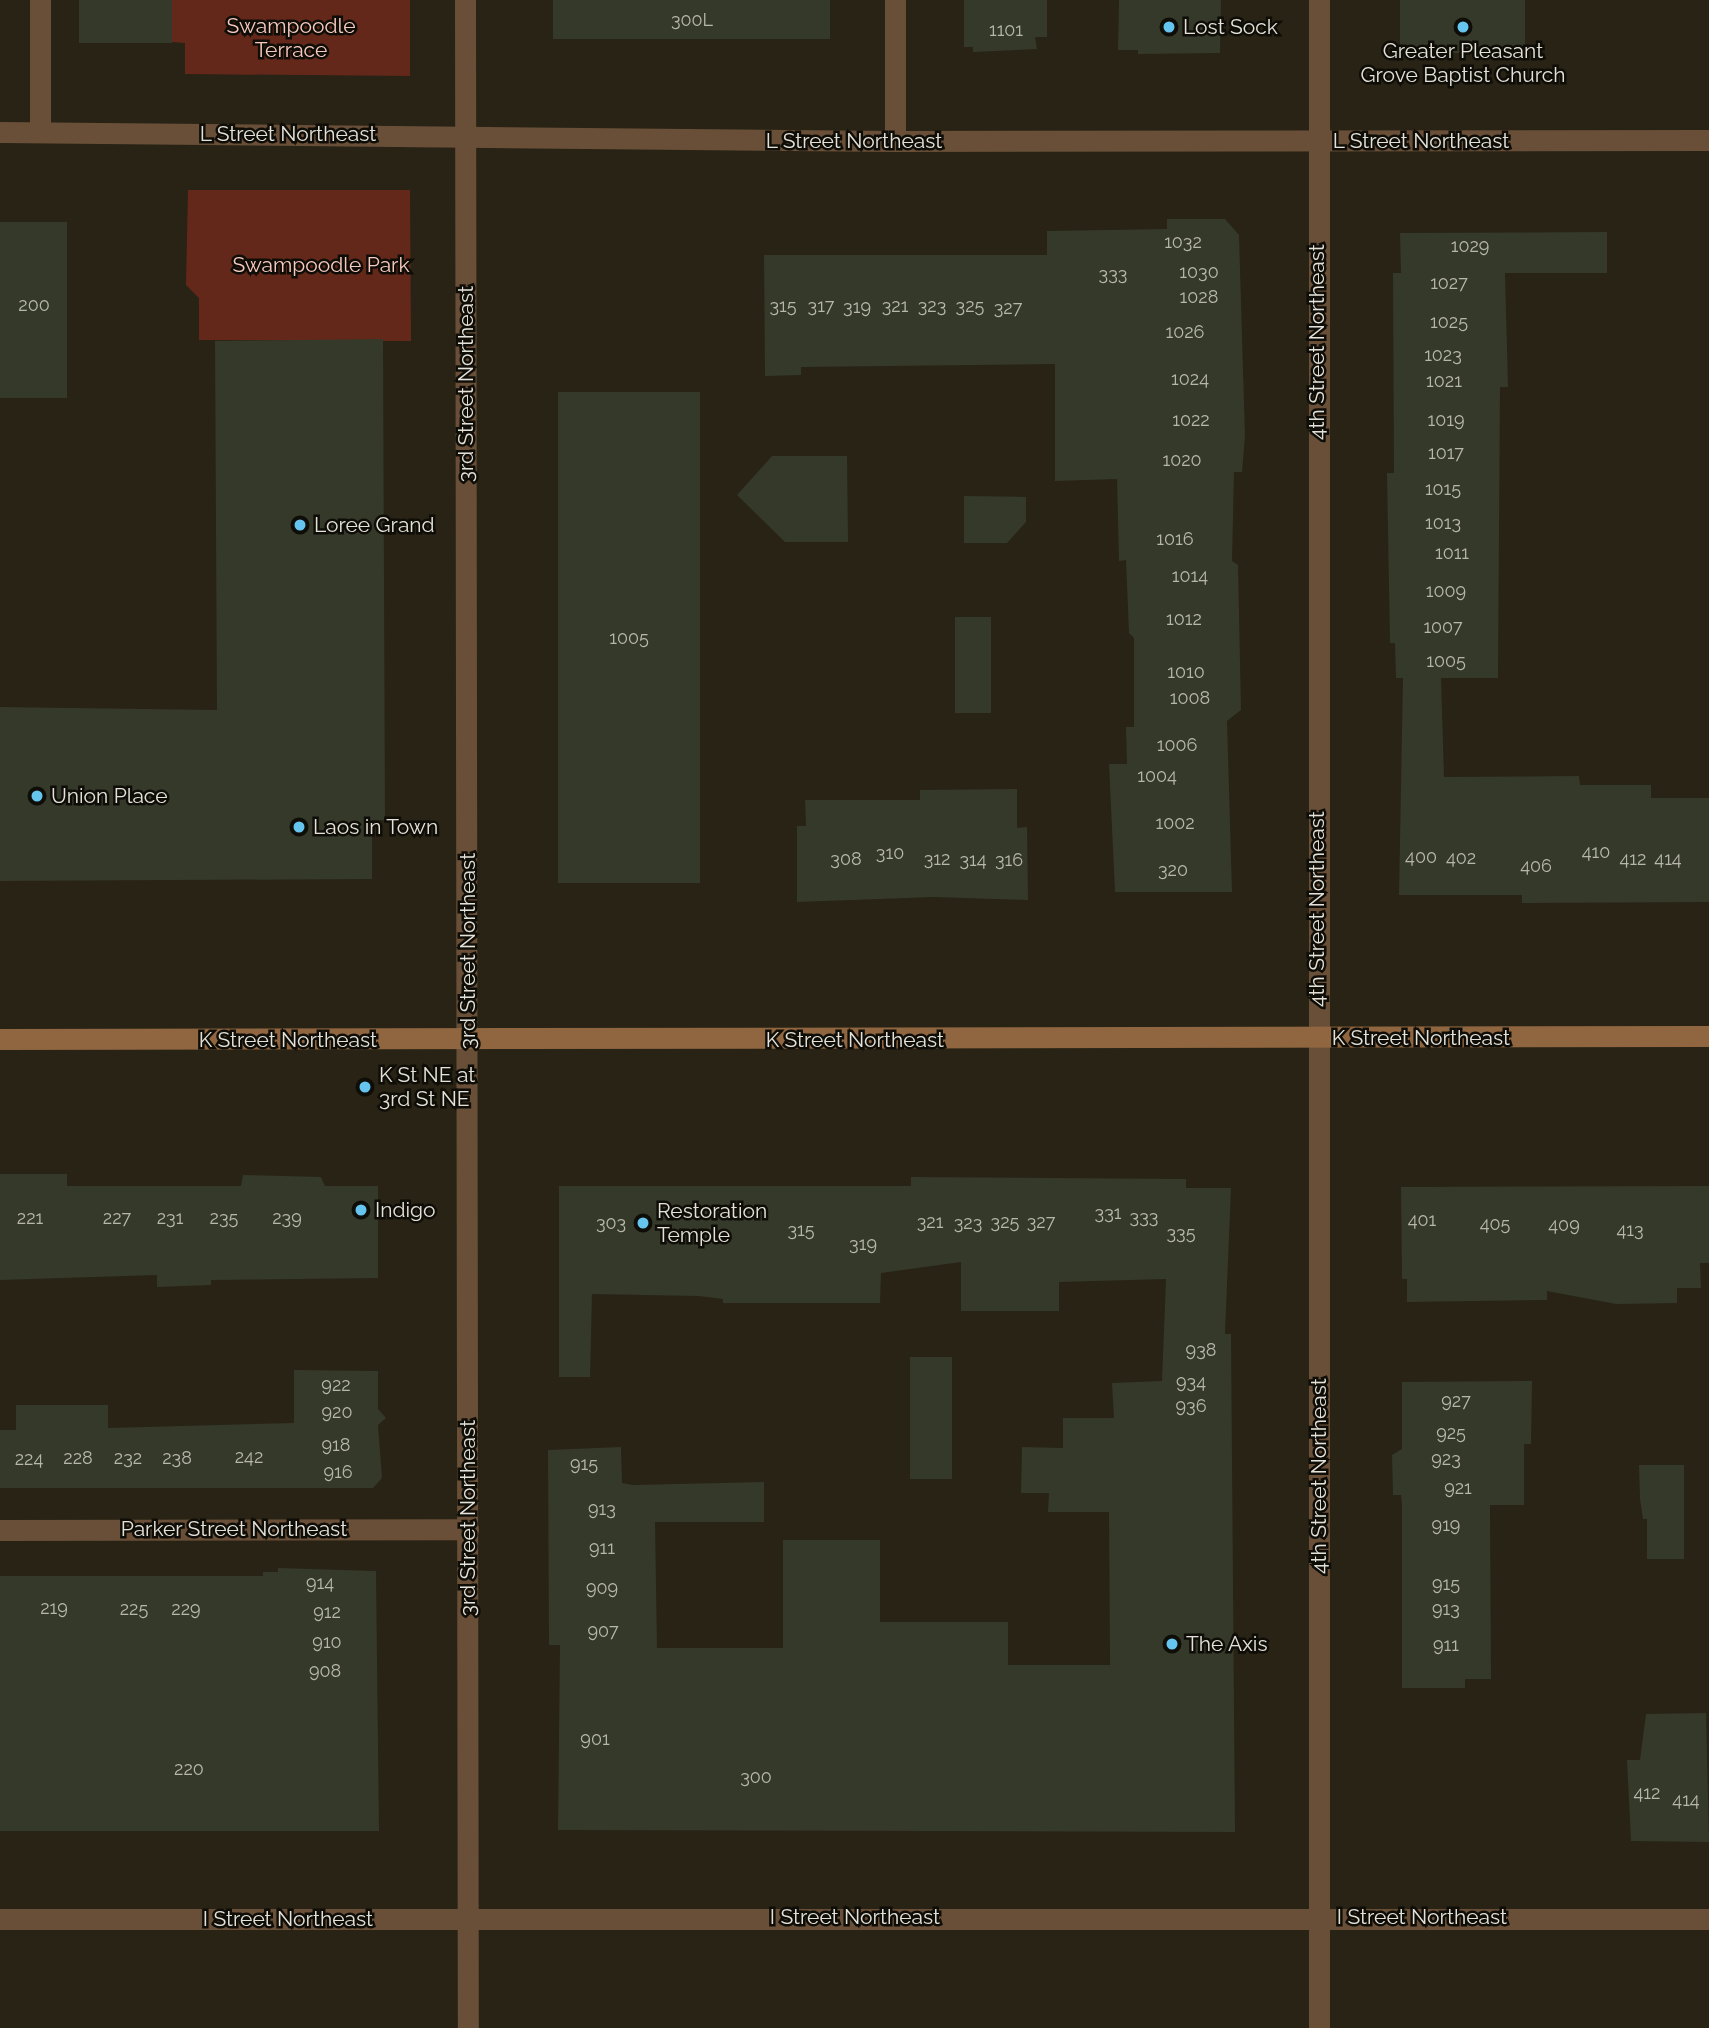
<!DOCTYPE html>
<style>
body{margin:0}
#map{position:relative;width:1709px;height:2028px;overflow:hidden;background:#282315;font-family:Raleway,sans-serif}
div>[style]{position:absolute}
.green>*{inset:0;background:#64281a}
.building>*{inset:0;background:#35392a;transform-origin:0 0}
.minor>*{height:21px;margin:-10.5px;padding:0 10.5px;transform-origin:10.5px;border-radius:10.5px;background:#694f38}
.tertiary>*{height:21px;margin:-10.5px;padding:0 10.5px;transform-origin:10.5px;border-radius:10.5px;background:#694f38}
.secondary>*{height:21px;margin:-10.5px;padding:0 10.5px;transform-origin:10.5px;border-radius:10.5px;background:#906641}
.dots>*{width:19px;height:19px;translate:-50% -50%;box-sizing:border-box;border:4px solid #0f0d07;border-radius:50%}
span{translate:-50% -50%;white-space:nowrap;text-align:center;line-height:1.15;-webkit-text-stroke:5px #0f0d07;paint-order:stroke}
.number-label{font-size:18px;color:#b8b7ac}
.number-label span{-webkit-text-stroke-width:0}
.park-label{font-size:21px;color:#f8c9be}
.poi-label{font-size:21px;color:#e4e1d8}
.left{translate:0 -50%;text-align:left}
.street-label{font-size:21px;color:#e4e1d8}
</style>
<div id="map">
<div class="green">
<i style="clip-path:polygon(172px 0,410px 0,410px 76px,185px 74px,185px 43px,172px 42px)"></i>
<i style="clip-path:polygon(188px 190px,410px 190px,411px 341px,199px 340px,199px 298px,186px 285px)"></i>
</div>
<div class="building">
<i style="left:79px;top:0;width:93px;height:43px"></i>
<i style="left:553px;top:0;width:277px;height:39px"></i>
<i style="clip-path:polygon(964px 0,1047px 0,1047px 37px,1035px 37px,1037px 49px,973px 52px,973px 47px,964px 47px)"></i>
<i style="clip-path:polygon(1119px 0,1221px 0,1220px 53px,1138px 54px,1138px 50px,1118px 50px)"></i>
<i style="left:1400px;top:0;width:125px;height:53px"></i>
<i style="clip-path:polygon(1167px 219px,1225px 219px,1239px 235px,1245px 436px,1242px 472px,1234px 472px,1232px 561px,1238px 565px,1241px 710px,1227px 721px,1232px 892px,1115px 892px,1109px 764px,1127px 764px,1126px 727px,1134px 727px,1134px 638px,1129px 633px,1126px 560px,1119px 561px,1117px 479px,1055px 481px,1055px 364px,801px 367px,801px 375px,765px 376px,764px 255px,1047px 255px,1047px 231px,1167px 229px)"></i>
<i style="left:0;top:222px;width:67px;height:176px"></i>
<i style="clip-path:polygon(1607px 232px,1607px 273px,1505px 273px,1508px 387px,1500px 387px,1498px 678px,1441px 678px,1444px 777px,1579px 776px,1580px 785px,1651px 785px,1651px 798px,1709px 798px,1709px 902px,1522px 903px,1522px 895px,1399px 895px,1403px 678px,1396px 678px,1395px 643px,1390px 643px,1387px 473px,1394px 473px,1393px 273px,1401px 273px,1400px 233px)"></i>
<i style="clip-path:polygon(383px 339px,385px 820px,372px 820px,372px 879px,0 881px,0 707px,217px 710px,215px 341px)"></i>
<i style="left:558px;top:392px;width:142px;height:491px"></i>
<i style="clip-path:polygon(772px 456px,847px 456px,848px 542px,785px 542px,737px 495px)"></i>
<i style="clip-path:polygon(964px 496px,1026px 497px,1026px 522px,1007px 543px,964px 543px)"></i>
<i style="left:955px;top:617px;width:36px;height:96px"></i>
<i style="clip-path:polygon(1017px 789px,1017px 828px,1027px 827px,1028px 900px,934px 897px,797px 902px,797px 826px,806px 826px,805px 800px,920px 800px,920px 790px)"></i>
<i style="clip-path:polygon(0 1174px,67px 1174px,67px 1186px,241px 1186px,243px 1175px,321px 1177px,325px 1186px,378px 1186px,378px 1278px,211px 1280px,211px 1285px,157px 1287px,157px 1275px,0 1280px)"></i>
<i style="clip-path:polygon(911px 1177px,1186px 1179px,1186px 1188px,1231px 1188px,1225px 1334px,1231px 1334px,1235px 1832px,558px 1830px,560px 1645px,549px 1645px,548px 1450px,621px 1447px,622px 1483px,633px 1485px,764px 1482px,764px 1522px,655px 1522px,657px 1648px,783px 1648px,783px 1540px,880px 1540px,880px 1622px,1008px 1622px,1008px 1665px,1110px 1665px,1109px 1512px,1048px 1512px,1049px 1493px,1021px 1493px,1022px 1447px,1063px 1448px,1063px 1418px,1114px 1418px,1112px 1383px,1162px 1381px,1166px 1279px,1059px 1282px,1059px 1311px,961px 1311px,961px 1262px,881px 1273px,880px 1303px,723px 1303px,723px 1299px,699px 1296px,592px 1294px,590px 1377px,559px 1377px,559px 1186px,911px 1186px)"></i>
<i style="clip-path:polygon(1709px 1186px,1709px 1263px,1700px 1263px,1701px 1288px,1677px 1288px,1677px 1303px,1616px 1304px,1547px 1291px,1547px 1300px,1407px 1302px,1407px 1279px,1402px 1279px,1401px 1187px)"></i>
<i style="left:910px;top:1357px;width:42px;height:122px"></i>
<i style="clip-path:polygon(294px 1370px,378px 1371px,378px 1409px,386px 1418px,378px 1425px,382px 1478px,373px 1488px,0 1488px,0 1430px,16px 1430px,16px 1405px,108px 1405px,108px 1428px,294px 1423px)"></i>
<i style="clip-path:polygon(1532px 1381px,1531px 1444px,1524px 1444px,1524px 1505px,1490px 1505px,1491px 1679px,1465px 1679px,1465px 1688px,1402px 1688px,1402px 1505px,1401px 1495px,1393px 1495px,1392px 1455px,1402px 1449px,1402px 1382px)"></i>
<i style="clip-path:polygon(1639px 1465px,1684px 1465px,1684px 1559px,1647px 1559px,1647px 1519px,1643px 1519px,1640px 1499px)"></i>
<i style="clip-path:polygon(278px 1568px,376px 1571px,379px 1831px,0 1831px,0 1576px,263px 1576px,263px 1572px,278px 1572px)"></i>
<i style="clip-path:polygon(1706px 1713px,1709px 1842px,1631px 1841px,1627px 1760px,1640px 1760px,1646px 1714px)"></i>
</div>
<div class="minor">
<i style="left:465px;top:0;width:2028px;rotate:89.92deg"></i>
<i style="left:895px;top:0;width:141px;rotate:90deg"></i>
<i style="left:0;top:132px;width:895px;rotate:0.58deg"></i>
<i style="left:895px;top:141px;width:814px;rotate:-0.07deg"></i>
<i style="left:40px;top:132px;width:132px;rotate:-90deg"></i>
<i style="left:0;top:1530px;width:468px;rotate:-0.1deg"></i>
<i style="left:0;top:1919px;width:1709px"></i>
</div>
<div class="tertiary">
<i style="left:1319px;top:0;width:2028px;rotate:90deg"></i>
</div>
<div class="secondary">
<i style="left:0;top:1039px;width:1709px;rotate:-0.1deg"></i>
</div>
<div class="dots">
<i style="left:1169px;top:27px;background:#65c5ef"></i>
<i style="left:1463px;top:27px;background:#65c5ef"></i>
<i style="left:300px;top:525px;background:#65c5ef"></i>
<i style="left:37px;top:796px;background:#65c5ef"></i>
<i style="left:299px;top:827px;background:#65c5ef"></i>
<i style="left:365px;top:1087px;background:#65c5ef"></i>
<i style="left:361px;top:1210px;background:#65c5ef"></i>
<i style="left:643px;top:1223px;background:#65c5ef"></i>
<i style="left:1172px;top:1644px;background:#65c5ef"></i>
</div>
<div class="number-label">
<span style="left:692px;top:20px">300L</span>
<span style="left:1006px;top:30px">1101</span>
<span style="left:1183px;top:242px">1032</span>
<span style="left:1470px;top:246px">1029</span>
<span style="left:1199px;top:272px">1030</span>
<span style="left:1113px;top:274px">333</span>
<span style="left:1449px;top:283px">1027</span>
<span style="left:1199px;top:297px">1028</span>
<span style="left:34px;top:305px">200</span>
<span style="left:783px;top:306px">315</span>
<span style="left:821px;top:306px">317</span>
<span style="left:895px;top:306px">321</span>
<span style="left:932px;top:306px">323</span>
<span style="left:970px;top:306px">325</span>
<span style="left:857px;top:307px">319</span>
<span style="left:1008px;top:308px">327</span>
<span style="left:1449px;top:322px">1025</span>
<span style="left:1185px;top:332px">1026</span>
<span style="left:1443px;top:355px">1023</span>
<span style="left:1190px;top:379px">1024</span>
<span style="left:1444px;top:381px">1021</span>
<span style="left:1191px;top:420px">1022</span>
<span style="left:1446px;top:420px">1019</span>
<span style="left:1446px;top:453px">1017</span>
<span style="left:1182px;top:460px">1020</span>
<span style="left:1443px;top:489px">1015</span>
<span style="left:1443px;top:523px">1013</span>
<span style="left:1175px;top:539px">1016</span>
<span style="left:1452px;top:553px">1011</span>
<span style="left:1190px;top:576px">1014</span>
<span style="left:1446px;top:591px">1009</span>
<span style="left:1184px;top:619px">1012</span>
<span style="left:1443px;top:627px">1007</span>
<span style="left:629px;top:638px">1005</span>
<span style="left:1446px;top:661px">1005</span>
<span style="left:1186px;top:672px">1010</span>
<span style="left:1190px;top:698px">1008</span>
<span style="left:1177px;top:745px">1006</span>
<span style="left:1157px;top:776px">1004</span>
<span style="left:1175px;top:823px">1002</span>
<span style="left:1596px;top:852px">410</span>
<span style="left:890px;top:853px">310</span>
<span style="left:1421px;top:857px">400</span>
<span style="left:1461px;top:858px">402</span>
<span style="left:846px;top:859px">308</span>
<span style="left:937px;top:859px">312</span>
<span style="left:1633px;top:859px">412</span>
<span style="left:1668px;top:859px">414</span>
<span style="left:973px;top:860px">314</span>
<span style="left:1009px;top:860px">316</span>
<span style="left:1536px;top:866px">406</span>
<span style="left:1173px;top:870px">320</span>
<span style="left:1108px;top:1213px">331</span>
<span style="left:1144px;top:1217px">333</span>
<span style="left:30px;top:1218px">221</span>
<span style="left:117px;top:1218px">227</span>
<span style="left:170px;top:1218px">231</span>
<span style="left:224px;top:1218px">235</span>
<span style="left:287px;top:1218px">239</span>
<span style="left:1422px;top:1220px">401</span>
<span style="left:930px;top:1222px">321</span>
<span style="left:1005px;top:1222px">325</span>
<span style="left:1041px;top:1222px">327</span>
<span style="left:611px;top:1223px">303</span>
<span style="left:968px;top:1223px">323</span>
<span style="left:1495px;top:1224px">405</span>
<span style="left:1564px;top:1225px">409</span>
<span style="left:801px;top:1230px">315</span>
<span style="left:1630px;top:1230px">413</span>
<span style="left:1181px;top:1233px">335</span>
<span style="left:863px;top:1244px">319</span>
<span style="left:1201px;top:1350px">938</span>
<span style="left:1191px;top:1382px">934</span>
<span style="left:336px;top:1385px">922</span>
<span style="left:1456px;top:1401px">927</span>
<span style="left:1191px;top:1406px">936</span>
<span style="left:337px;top:1412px">920</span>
<span style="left:1451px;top:1433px">925</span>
<span style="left:336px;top:1445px">918</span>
<span style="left:249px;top:1457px">242</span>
<span style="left:78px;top:1458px">228</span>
<span style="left:128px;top:1458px">232</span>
<span style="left:177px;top:1458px">238</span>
<span style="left:29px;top:1459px">224</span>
<span style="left:1446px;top:1459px">923</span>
<span style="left:584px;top:1464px">915</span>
<span style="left:338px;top:1472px">916</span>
<span style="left:1458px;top:1488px">921</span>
<span style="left:602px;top:1509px">913</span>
<span style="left:1446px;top:1525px">919</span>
<span style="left:602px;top:1548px">911</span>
<span style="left:320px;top:1583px">914</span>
<span style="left:1446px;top:1584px">915</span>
<span style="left:602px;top:1588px">909</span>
<span style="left:54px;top:1608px">219</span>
<span style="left:134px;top:1609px">225</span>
<span style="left:186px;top:1609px">229</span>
<span style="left:1446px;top:1609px">913</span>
<span style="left:327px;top:1612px">912</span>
<span style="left:603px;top:1631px">907</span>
<span style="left:327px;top:1642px">910</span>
<span style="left:1446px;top:1645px">911</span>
<span style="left:325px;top:1671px">908</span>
<span style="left:595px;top:1739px">901</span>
<span style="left:189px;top:1769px">220</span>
<span style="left:756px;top:1777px">300</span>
<span style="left:1647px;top:1793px">412</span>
<span style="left:1686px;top:1800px">414</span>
</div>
<div class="park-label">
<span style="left:291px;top:38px">Swampoodle<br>Terrace</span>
<span style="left:321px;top:265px">Swampoodle Park</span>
</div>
<div class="poi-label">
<span class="left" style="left:1183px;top:27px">Lost Sock</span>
<span style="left:1463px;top:63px">Greater Pleasant<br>Grove Baptist Church</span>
<span class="left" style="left:314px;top:525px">Loree Grand</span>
<span class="left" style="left:51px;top:796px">Union Place</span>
<span class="left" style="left:313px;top:827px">Laos in Town</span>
<span class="left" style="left:379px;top:1087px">K St NE at<br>3rd St NE</span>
<span class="left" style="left:375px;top:1210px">Indigo</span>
<span class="left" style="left:657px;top:1223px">Restoration<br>Temple</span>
<span class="left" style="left:1186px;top:1644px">The Axis</span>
</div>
<div class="street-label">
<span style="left:288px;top:134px">L Street Northeast</span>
<span style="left:854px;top:141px">L Street Northeast</span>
<span style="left:1421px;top:141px">L Street Northeast</span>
<span style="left:1317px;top:342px;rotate:-90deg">4th Street Northeast</span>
<span style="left:466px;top:384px;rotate:-90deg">3rd Street Northeast</span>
<span style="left:1317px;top:909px;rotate:-90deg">4th Street Northeast</span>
<span style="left:468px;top:951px;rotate:-90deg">3rd Street Northeast</span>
<span style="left:1421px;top:1038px">K Street Northeast</span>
<span style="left:288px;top:1040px">K Street Northeast</span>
<span style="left:855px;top:1040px">K Street Northeast</span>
<span style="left:1319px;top:1476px;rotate:-90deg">4th Street Northeast</span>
<span style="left:468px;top:1518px;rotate:-90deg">3rd Street Northeast</span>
<span style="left:234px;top:1529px">Parker Street Northeast</span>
<span style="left:855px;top:1917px">I Street Northeast</span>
<span style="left:1422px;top:1917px">I Street Northeast</span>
<span style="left:288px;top:1919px">I Street Northeast</span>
</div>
</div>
